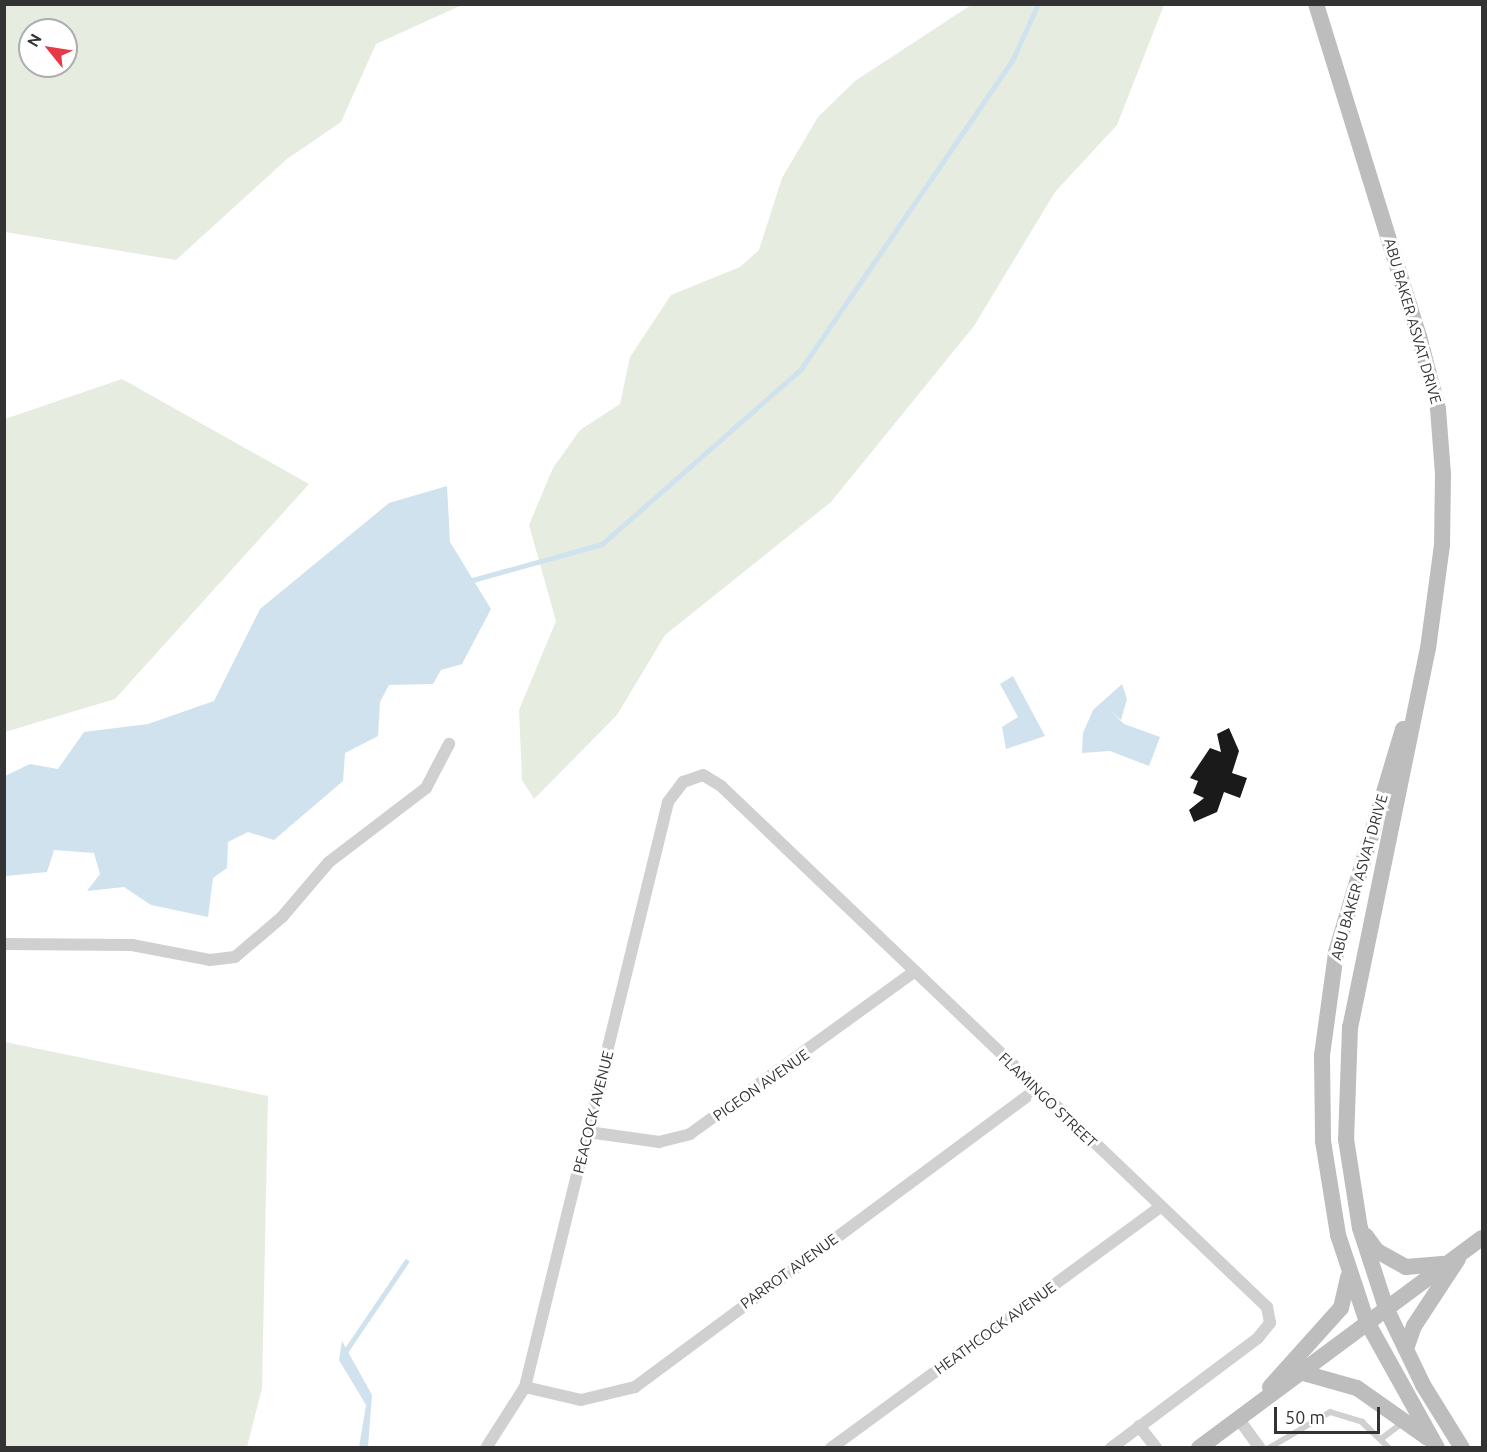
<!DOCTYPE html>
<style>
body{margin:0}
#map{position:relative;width:1487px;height:1452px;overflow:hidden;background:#fff;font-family:Ubuntu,sans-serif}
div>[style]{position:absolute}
.green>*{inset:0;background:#e6ecdf}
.water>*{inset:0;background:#cfe2ee}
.stream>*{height:4.5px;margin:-2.25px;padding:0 2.25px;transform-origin:2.25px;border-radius:2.25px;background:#cfe2ee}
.building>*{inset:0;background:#1a1a1a}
.lane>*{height:6px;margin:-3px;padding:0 3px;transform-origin:3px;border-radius:3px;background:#d0d0d0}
.street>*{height:12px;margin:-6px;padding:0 6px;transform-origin:6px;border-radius:6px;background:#d0d0d0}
.secondary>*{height:16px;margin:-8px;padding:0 8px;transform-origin:8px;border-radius:8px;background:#bdbdbd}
span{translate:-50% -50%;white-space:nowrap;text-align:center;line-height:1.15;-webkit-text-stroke:6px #fff;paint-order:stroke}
.street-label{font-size:15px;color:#333}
.frame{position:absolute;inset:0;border:6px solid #333;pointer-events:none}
.north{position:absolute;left:18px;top:18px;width:60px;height:60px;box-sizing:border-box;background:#fff;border:2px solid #adadad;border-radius:50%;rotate:300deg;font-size:16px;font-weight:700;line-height:24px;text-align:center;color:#333}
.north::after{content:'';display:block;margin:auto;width:21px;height:27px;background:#e63946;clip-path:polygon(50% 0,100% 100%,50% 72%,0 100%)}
.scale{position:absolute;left:1274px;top:1407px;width:106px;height:27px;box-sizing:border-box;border:3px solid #333;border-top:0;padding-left:8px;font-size:18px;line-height:21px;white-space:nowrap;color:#333;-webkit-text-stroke:4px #fff;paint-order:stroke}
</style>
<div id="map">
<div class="green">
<i style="clip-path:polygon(evenodd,4px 5px,5px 4px,462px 5px,376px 44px,341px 122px,287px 159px,176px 260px,5px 232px,4px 5px,30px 30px,66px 30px,66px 66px,30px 66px,30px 30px)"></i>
<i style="clip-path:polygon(971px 5px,1164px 5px,1117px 125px,1055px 192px,974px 326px,831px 502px,665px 635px,617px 715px,534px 799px,522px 780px,519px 710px,556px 621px,529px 525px,553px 468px,580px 430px,620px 404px,630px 357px,671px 295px,740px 267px,759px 250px,782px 178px,818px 117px,855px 81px)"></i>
<i style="clip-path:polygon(122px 379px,309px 484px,115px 699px,5px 732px,5px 419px)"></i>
<i style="clip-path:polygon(5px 1042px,268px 1096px,262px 1388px,247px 1447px,5px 1447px)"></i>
</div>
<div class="water">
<i style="clip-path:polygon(447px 486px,450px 542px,491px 609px,462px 664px,441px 670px,433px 684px,389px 685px,380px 702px,378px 736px,345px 753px,343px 781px,274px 840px,248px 832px,228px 842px,227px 868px,213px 878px,208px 917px,151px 905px,124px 887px,87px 891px,100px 874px,94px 853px,54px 850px,47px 872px,5px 876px,5px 776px,30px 764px,58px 769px,84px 732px,148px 724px,214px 701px,260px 609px,389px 503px)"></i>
<i style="clip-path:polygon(1013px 676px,1045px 736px,1006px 749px,1002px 727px,1018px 717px,1000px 684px)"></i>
<i style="clip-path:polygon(1122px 684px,1127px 699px,1121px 720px,1109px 709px,1124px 724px,1160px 737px,1149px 766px,1110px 751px,1082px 753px,1083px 733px,1093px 710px)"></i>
<i style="clip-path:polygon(342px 1341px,372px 1395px,368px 1447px,359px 1447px,366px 1405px,339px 1360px)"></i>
</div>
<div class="stream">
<i style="left:469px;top:581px;width:138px;rotate:-15.5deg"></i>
<i style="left:602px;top:544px;width:265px;rotate:-41.3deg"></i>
<i style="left:801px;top:369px;width:373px;rotate:-55.6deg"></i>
<i style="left:1012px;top:61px;width:63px;rotate:-65.5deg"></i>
<i style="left:345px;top:1352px;width:109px;rotate:-55.9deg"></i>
</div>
<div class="building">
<i style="clip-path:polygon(1229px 728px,1239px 751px,1232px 773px,1247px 778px,1240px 798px,1224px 792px,1217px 812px,1194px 822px,1189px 810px,1204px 798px,1193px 793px,1198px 781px,1190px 778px,1210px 748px,1221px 752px,1217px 734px)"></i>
</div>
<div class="lane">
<i style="left:1381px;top:1439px;width:26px;rotate:-37deg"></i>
<i style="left:1269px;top:1448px;width:71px;rotate:-30.5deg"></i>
<i style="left:1330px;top:1412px;width:34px;rotate:17deg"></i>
<i style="left:1362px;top:1422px;width:37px;rotate:44deg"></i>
</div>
<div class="street">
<i style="left:4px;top:944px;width:128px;rotate:0.4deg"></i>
<i style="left:132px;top:945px;width:79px;rotate:10.9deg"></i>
<i style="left:210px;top:960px;width:25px;rotate:-7deg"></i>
<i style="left:235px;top:957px;width:62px;rotate:-40.4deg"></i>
<i style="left:282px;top:917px;width:72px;rotate:-49.5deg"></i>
<i style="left:329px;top:862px;width:122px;rotate:-37.3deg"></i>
<i style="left:426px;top:788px;width:50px;rotate:-62.4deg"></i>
<i style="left:588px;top:1132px;width:72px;rotate:8deg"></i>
<i style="left:659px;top:1142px;width:32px;rotate:-14deg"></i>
<i style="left:690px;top:1134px;width:276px;rotate:-35.9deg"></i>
<i style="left:525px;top:1387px;width:57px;rotate:13.1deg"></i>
<i style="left:581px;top:1400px;width:56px;rotate:-13.5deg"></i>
<i style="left:635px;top:1387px;width:500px;rotate:-36.55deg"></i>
<i style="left:1238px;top:1418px;width:37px;rotate:54deg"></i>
<i style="left:1139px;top:1426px;width:28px;rotate:52deg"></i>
<i style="left:486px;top:1448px;width:72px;rotate:-57.4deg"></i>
<i style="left:525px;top:1387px;width:602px;rotate:-76.26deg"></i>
<i style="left:668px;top:802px;width:25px;rotate:-53deg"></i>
<i style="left:683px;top:782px;width:21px;rotate:-19deg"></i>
<i style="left:703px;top:775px;width:21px;rotate:31deg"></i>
<i style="left:721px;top:786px;width:755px;rotate:43.66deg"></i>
<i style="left:1267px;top:1307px;width:16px;rotate:79deg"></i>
<i style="left:1270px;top:1323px;width:19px;rotate:129deg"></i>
<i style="left:1258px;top:1338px;width:184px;rotate:143.2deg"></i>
<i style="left:831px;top:1448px;width:406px;rotate:-36.2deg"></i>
</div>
<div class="secondary">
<i style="left:1316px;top:4px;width:348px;rotate:72.8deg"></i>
<i style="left:1419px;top:336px;width:75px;rotate:75.4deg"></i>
<i style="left:1438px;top:409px;width:65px;rotate:85.6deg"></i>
<i style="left:1443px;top:474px;width:71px;rotate:90.8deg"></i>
<i style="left:1442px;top:545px;width:104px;rotate:97.7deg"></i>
<i style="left:1428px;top:648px;width:387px;rotate:101.6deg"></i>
<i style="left:1350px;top:1027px;width:112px;rotate:92deg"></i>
<i style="left:1346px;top:1139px;width:90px;rotate:81.1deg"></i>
<i style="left:1360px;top:1228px;width:84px;rotate:72deg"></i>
<i style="left:1386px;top:1308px;width:85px;rotate:64.3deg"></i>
<i style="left:1423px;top:1385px;width:74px;rotate:58.2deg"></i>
<i style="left:1403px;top:729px;width:234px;rotate:106.7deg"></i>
<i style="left:1336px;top:953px;width:103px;rotate:97.8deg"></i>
<i style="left:1322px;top:1055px;width:86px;rotate:89.3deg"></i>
<i style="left:1323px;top:1141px;width:95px;rotate:80.9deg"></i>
<i style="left:1338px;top:1235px;width:92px;rotate:71.6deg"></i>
<i style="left:1367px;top:1322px;width:144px;rotate:60.9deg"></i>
<i style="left:1366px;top:1236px;width:19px;rotate:54deg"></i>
<i style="left:1377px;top:1251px;width:33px;rotate:29deg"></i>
<i style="left:1406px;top:1267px;width:36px;rotate:-5deg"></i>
<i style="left:1406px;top:1349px;width:24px;rotate:-71deg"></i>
<i style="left:1414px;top:1326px;width:80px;rotate:-56.7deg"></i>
<i style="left:1300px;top:1372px;width:59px;rotate:15.7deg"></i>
<i style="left:1357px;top:1388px;width:87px;rotate:35.2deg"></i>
<i style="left:1270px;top:1387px;width:106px;rotate:-48.1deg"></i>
<i style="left:1341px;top:1308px;width:32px;rotate:-77deg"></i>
<i style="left:1199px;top:1448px;width:352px;rotate:-36.6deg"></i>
</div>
<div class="street-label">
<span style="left:1413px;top:321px;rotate:74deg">ABU BAKER ASVAT DRIVE</span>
<span style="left:1359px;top:877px;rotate:-74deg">ABU BAKER ASVAT DRIVE</span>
<span style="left:761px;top:1085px;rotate:-35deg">PIGEON AVENUE</span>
<span style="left:1048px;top:1100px;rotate:44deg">FLAMINGO STREET</span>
<span style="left:593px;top:1112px;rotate:-76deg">PEACOCK AVENUE</span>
<span style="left:789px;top:1271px;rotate:-36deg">PARROT AVENUE</span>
<span style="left:995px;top:1328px;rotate:-36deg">HEATHCOCK AVENUE</span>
</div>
<div class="frame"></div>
<div class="north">N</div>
<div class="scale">50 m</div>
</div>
